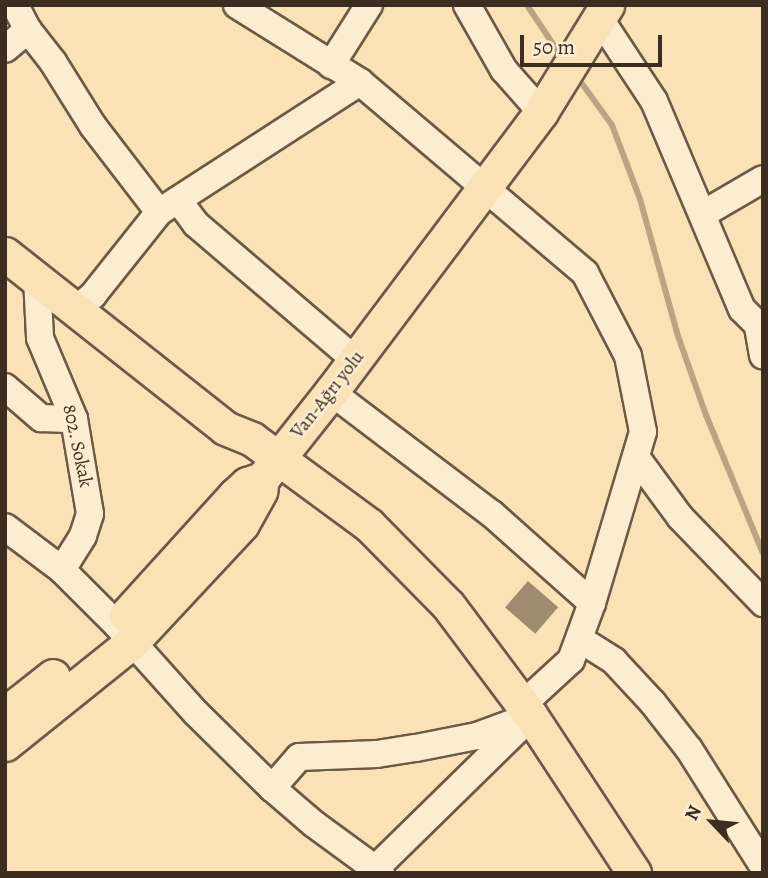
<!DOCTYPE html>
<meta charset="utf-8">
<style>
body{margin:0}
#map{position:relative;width:768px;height:878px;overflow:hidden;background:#fbe2b6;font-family:Alegreya,serif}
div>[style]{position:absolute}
.stream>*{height:6px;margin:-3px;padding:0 3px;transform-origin:3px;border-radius:3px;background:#baa483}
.building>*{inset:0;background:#a08b6e;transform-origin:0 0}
.roads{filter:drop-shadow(2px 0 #6c5a46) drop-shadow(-2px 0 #6c5a46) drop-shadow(0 2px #6c5a46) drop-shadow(0 -2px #6c5a46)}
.minor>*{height:26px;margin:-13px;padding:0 13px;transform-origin:13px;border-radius:13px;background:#fcecd0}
.major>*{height:33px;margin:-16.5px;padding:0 16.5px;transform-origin:16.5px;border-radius:16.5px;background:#fbe2b6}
span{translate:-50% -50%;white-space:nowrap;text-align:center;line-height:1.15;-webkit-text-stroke:5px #fcecd0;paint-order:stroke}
.street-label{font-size:19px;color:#3d2d21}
.frame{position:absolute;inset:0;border:7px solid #3d2d21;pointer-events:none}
.north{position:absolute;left:677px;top:787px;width:70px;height:70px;-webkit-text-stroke:5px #fcecd0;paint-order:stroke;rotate:296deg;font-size:19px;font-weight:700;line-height:28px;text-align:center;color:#3d2d21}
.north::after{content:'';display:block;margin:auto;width:24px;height:32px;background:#3d2d21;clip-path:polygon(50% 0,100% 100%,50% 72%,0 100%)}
.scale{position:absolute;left:520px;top:35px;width:142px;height:32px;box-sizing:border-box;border:4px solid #3d2d21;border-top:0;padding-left:9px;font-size:21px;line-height:24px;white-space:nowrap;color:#3d2d21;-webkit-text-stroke:5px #fcecd0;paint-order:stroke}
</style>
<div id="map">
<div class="stream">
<i style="left:527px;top:5px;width:58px;rotate:56.3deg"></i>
<i style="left:583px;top:85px;width:49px;rotate:54.1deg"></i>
<i style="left:612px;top:125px;width:79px;rotate:69.3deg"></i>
<i style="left:640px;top:199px;width:142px;rotate:74.5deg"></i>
<i style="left:678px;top:336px;width:84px;rotate:70.5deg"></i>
<i style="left:706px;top:415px;width:149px;rotate:67.6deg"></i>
</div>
<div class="building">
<i style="left:528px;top:581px;width:40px;height:35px;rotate:41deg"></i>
</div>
<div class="roads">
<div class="minor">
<i style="left:15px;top:5px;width:28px;rotate:63deg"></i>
<i style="left:28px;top:30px;width:41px;rotate:52deg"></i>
<i style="left:53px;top:62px;width:75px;rotate:58deg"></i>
<i style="left:93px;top:126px;width:108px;rotate:52.5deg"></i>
<i style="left:237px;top:5px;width:145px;rotate:32deg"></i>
<i style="left:360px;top:82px;width:295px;rotate:40.3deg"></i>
<i style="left:585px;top:273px;width:93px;rotate:62.6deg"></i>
<i style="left:628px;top:356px;width:77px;rotate:78.8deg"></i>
<i style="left:643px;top:432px;width:178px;rotate:106.6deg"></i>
<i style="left:592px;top:603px;width:61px;rotate:110.2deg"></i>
<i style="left:571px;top:660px;width:67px;rotate:137.4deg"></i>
<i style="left:467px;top:5px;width:75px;rotate:60.4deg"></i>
<i style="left:504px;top:70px;width:56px;rotate:48.6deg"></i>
<i style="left:600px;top:19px;width:98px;rotate:56.6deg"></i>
<i style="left:654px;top:101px;width:226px;rotate:67.1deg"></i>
<i style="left:742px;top:309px;width:30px;rotate:45deg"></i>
<i style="left:5px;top:49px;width:30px;rotate:-40deg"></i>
<i style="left:331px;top:65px;width:71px;rotate:-57.7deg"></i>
<i style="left:178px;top:200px;width:30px;rotate:53deg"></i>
<i style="left:196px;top:224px;width:209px;rotate:40.5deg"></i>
<i style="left:703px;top:214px;width:69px;rotate:-30.3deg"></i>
<i style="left:37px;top:278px;width:60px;rotate:87.1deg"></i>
<i style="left:40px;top:338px;width:88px;rotate:67.2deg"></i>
<i style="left:74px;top:419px;width:96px;rotate:80.4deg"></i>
<i style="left:90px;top:514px;width:23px;rotate:108deg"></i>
<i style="left:83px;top:536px;width:40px;rotate:122deg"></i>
<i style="left:76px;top:309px;width:22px;rotate:-39deg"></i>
<i style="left:93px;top:295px;width:106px;rotate:-51.5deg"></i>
<i style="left:159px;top:212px;width:239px;rotate:-32.9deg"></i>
<i style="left:758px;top:327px;width:29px;rotate:80deg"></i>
<i style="left:5px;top:387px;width:48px;rotate:40.7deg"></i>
<i style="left:41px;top:418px;width:33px;rotate:2deg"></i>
<i style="left:331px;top:392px;width:202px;rotate:37.2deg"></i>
<i style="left:492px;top:514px;width:134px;rotate:41.7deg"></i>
<i style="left:636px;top:457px;width:74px;rotate:53.7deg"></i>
<i style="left:680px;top:517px;width:120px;rotate:46deg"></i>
<i style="left:5px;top:527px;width:71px;rotate:37deg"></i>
<i style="left:62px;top:570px;width:78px;rotate:45deg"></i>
<i style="left:117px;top:625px;width:118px;rotate:48.1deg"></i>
<i style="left:196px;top:713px;width:107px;rotate:44.6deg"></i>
<i style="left:272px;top:788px;width:55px;rotate:40.6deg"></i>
<i style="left:314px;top:824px;width:83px;rotate:36.2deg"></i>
<i style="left:581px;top:640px;width:39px;rotate:32deg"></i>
<i style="left:614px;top:661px;width:57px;rotate:47.1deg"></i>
<i style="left:653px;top:703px;width:58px;rotate:52deg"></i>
<i style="left:689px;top:749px;width:138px;rotate:57.7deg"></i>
<i style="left:272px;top:788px;width:41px;rotate:-48.9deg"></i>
<i style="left:299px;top:757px;width:78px;rotate:-2.2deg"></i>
<i style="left:377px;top:754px;width:39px;rotate:-9deg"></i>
<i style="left:416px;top:748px;width:62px;rotate:-11.1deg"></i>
<i style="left:477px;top:736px;width:58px;rotate:-20.3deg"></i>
<i style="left:375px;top:869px;width:209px;rotate:-44.4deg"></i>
</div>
<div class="major">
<i style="left:5px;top:254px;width:280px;rotate:38.3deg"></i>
<i style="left:225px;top:428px;width:29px;rotate:22deg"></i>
<i style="left:252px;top:439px;width:145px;rotate:36.3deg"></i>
<i style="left:369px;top:525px;width:112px;rotate:45.4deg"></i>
<i style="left:448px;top:605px;width:139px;rotate:53.2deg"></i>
<i style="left:531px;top:716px;width:188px;rotate:56.7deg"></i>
<i style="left:126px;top:615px;width:162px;rotate:-47.8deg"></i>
<i style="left:235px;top:495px;width:16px;rotate:-43deg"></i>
<i style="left:247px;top:484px;width:16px;rotate:-18deg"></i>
<i style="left:5px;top:714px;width:61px;rotate:-38.4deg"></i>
<i style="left:5px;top:744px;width:163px;rotate:-38.8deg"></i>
<i style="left:132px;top:642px;width:161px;rotate:-47deg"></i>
<i style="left:242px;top:524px;width:38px;rotate:-61deg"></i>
<i style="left:260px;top:491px;width:12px;rotate:-81deg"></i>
<i style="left:262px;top:479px;width:111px;rotate:-51.6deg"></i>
<i style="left:331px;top:392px;width:350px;rotate:-53.1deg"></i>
<i style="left:541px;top:112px;width:126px;rotate:-58.3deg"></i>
</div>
</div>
<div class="street-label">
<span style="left:328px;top:395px;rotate:-52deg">Van-Ağrı yolu</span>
<span style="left:77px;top:446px;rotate:78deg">802. Sokak</span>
</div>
<div class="frame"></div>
<div class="north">N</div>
<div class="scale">50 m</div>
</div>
